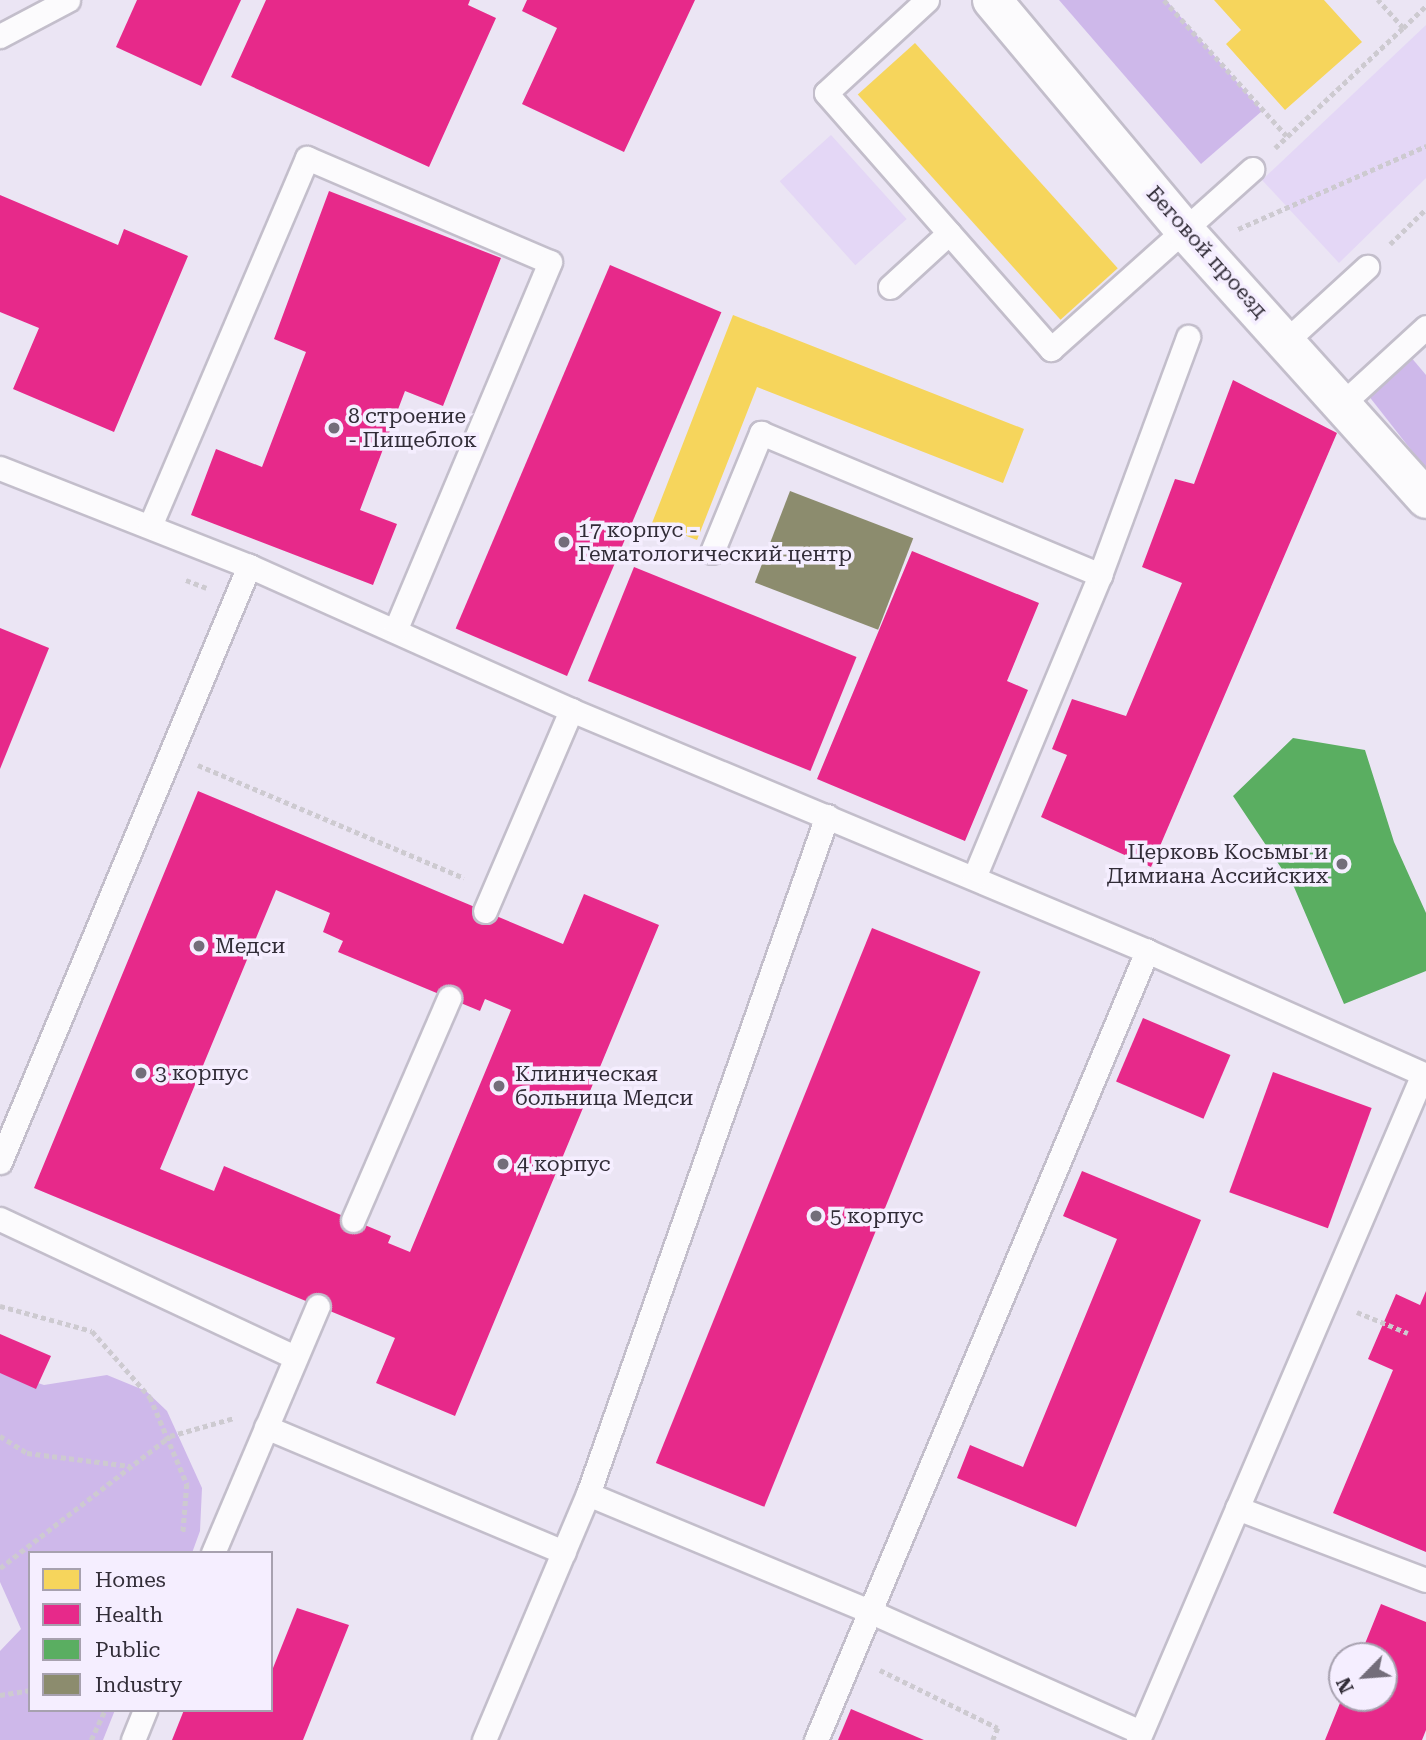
<!DOCTYPE html>
<meta charset="utf-8">
<style>
body{margin:0}
#map{position:relative;width:1426px;height:1740px;overflow:hidden;background:#ebe5f4;font-family:"Roboto Serif",serif}
div>[style]{position:absolute}
.green>*{inset:0;background:#e4d7f6;transform-origin:0 0}
.forest>*{inset:0;background:#ceb8ea}
.homes>*{inset:0;background:#f6d55c;transform-origin:0 0}
.health>*{inset:0;background:#e7298a;transform-origin:0 0}
.public>*{inset:0;background:#5aae61}
.industry>*{inset:0;background:#8c8c6e;transform-origin:0 0}
.path>*{height:4.5px;margin-top:-2.25px;transform-origin:0;background:repeating-linear-gradient(90deg,#cdcad0 0 5px,transparent 0 8.5px)}
.roads{filter:drop-shadow(2px 0 #c3becb) drop-shadow(-2px 0 #c3becb) drop-shadow(0 2px #c3becb) drop-shadow(0 -2px #c3becb)}
.service>*{height:23px;margin:-11.5px;padding:0 11.5px;transform-origin:11.5px;border-radius:11.5px;background:#fcfbfd}
.minor>*{height:38px;margin:-19px;padding:0 19px;transform-origin:19px;border-radius:19px;background:#fcfbfd}
.dots>*{width:19px;height:19px;translate:-50% -50%;box-sizing:border-box;border:4px solid #f5eeff;border-radius:50%}
span{translate:-50% -50%;white-space:nowrap;text-align:center;line-height:1.15;-webkit-text-stroke:7px #f5eeff;paint-order:stroke}
.street-label{font-size:21px;color:#322d38}
.poi-label{font-size:21px;color:#322d38}
.left{translate:0 -50%;text-align:left}
.right{translate:-100% -50%;text-align:right}
.legend{position:absolute;left:28px;top:1551px;width:245px;height:161px;box-sizing:border-box;background:#f5eeff;border:2px solid #a7a1af;margin:0;padding:9px 12px;list-style:none;font-size:21px;color:#322d38}
.legend li{display:flex;align-items:center;gap:14px;height:35px}
.legend b{width:35px;border:2px solid #a7a1af}
.north{position:absolute;left:1328px;top:1642px;width:70px;height:70px;box-sizing:border-box;background:#f5eeff;border:2px solid #a7a1af;border-radius:50%;rotate:245deg;font-size:19px;font-weight:700;line-height:28px;text-align:center;color:#322d38}
.north::after{content:'';display:block;margin:auto;width:24px;height:32px;background:#736d7a;clip-path:polygon(50% 0,100% 100%,50% 72%,0 100%)}
</style>
<div id="map">
<div class="green">
<i style="clip-path:polygon(1426px 25px,1426px 178px,1339px 263px,1262px 180px)"></i>
<i style="left:831px;top:135px;width:113px;height:69px;rotate:48deg"></i>
</div>
<div class="forest">
<i style="clip-path:polygon(1059px 0,1166px 0,1262px 111px,1201px 164px)"></i>
<i style="clip-path:polygon(1410px 356px,1426px 375px,1426px 469px,1368px 395px)"></i>
<i style="clip-path:polygon(0 1371px,44px 1385px,107px 1375px,146px 1391px,167px 1411px,202px 1488px,200px 1531px,192px 1553px,30px 1553px,30px 1710px,115px 1710px,103px 1740px,0 1740px,0 1651px,21px 1629px,0 1582px)"></i>
</div>
<div class="homes">
<i style="clip-path:polygon(1214px 0,1324px 0,1362px 42px,1285px 110px,1226px 44px,1241px 30px)"></i>
<i style="left:915px;top:43px;width:303px;height:77px;rotate:48deg"></i>
<i style="clip-path:polygon(733px 315px,1024px 429px,1003px 483px,757px 387px,697px 540px,652px 523px)"></i>
</div>
<div class="health">
<i style="clip-path:polygon(137px 0,241px 0,201px 86px,116px 47px)"></i>
<i style="clip-path:polygon(266px 0,470px 0,468px 5px,496px 18px,429px 167px,231px 77px)"></i>
<i style="clip-path:polygon(527px 0,695px 0,624px 152px,522px 104px,557px 28px,522px 11px)"></i>
<i style="clip-path:polygon(329px 191px,501px 258px,443px 406px,405px 391px,360px 510px,397px 524px,373px 585px,191px 515px,216px 449px,262px 467px,306px 352px,274px 339px)"></i>
<i style="clip-path:polygon(0 195px,118px 245px,124px 229px,188px 256px,114px 432px,13px 389px,39px 328px,0 312px)"></i>
<i style="left:610px;top:265px;width:121px;height:395px;rotate:23deg"></i>
<i style="clip-path:polygon(1233px 380px,1337px 433px,1151px 867px,1041px 817px,1067px 755px,1052px 749px,1072px 699px,1126px 716px,1182px 583px,1142px 567px,1175px 479px,1194px 484px)"></i>
<i style="clip-path:polygon(912px 551px,1039px 603px,1007px 681px,1028px 690px,965px 841px,817px 779px)"></i>
<i style="left:634px;top:567px;width:240px;height:123px;rotate:22deg"></i>
<i style="clip-path:polygon(0 628px,49px 648px,0 769px)"></i>
<i style="clip-path:polygon(evenodd,198px 791px,563px 944px,584px 894px,659px 925px,455px 1416px,376px 1383px,395px 1338px,34px 1188px,198px 791px,276px 890px,330px 913px,323px 932px,343px 941px,338px 952px,480px 1011px,485px 999px,511px 1010px,410px 1252px,388px 1243px,391px 1236px,224px 1166px,214px 1191px,160px 1169px,276px 890px)"></i>
<i style="left:872px;top:928px;width:117px;height:577px;rotate:22deg"></i>
<i style="left:1143px;top:1018px;width:95px;height:69px;rotate:23deg"></i>
<i style="left:1273px;top:1072px;width:105px;height:128px;rotate:20deg"></i>
<i style="clip-path:polygon(1082px 1171px,1201px 1220px,1076px 1527px,957px 1478px,970px 1445px,1023px 1467px,1117px 1239px,1063px 1216px)"></i>
<i style="clip-path:polygon(1426px 1291px,1426px 1552px,1333px 1513px,1393px 1370px,1368px 1359px,1396px 1294px,1420px 1305px)"></i>
<i style="clip-path:polygon(0 1334px,51px 1356px,36px 1389px,0 1373px)"></i>
<i style="clip-path:polygon(1381px 1604px,1426px 1622px,1426px 1730px,1422px 1740px,1325px 1740px,1342px 1698px,1384px 1698px,1384px 1656px,1360px 1656px)"></i>
<i style="clip-path:polygon(297px 1608px,349px 1625px,303px 1740px,172px 1740px,184px 1710px,271px 1710px,271px 1673px)"></i>
<i style="clip-path:polygon(851px 1709px,924px 1740px,838px 1740px)"></i>
</div>
<div class="public">
<i style="clip-path:polygon(1293px 738px,1365px 750px,1394px 842px,1426px 913px,1426px 971px,1344px 1004px,1294px 887px,1233px 796px)"></i>
</div>
<div class="industry">
<i style="left:790px;top:491px;width:132px;height:98px;rotate:21deg"></i>
</div>
<div class="path">
<i style="left:1164px;top:0;width:183px;rotate:47.9deg"></i>
<i style="left:1403px;top:28px;width:32px;rotate:-44deg"></i>
<i style="left:1275px;top:148px;width:175px;rotate:-43.2deg"></i>
<i style="left:1403px;top:28px;width:38px;rotate:-132deg"></i>
<i style="left:1238px;top:229px;width:206px;rotate:-23.8deg"></i>
<i style="left:1390px;top:244px;width:50px;rotate:-44.2deg"></i>
<i style="left:186px;top:580px;width:22px;rotate:21deg"></i>
<i style="left:198px;top:765px;width:289px;rotate:23deg"></i>
<i style="left:0;top:1306px;width:95px;rotate:15.2deg"></i>
<i style="left:92px;top:1331px;width:88px;rotate:48.7deg"></i>
<i style="left:150px;top:1397px;width:95px;rotate:67deg"></i>
<i style="left:187px;top:1484px;width:50px;rotate:94.6deg"></i>
<i style="left:1357px;top:1312px;width:55px;rotate:22.4deg"></i>
<i style="left:0;top:1436px;width:32px;rotate:32deg"></i>
<i style="left:27px;top:1453px;width:104px;rotate:7.2deg"></i>
<i style="left:0;top:1568px;width:215px;rotate:-37.8deg"></i>
<i style="left:170px;top:1436px;width:66px;rotate:-15.7deg"></i>
<i style="left:880px;top:1670px;width:131px;rotate:26.2deg"></i>
<i style="left:998px;top:1728px;width:13px;rotate:113deg"></i>
<i style="left:0;top:1695px;width:30px;rotate:-9deg"></i>
<i style="left:91px;top:1740px;width:33px;rotate:-65deg"></i>
</div>
<div class="roads">
<div class="service">
<i style="left:927px;top:0;width:137px;rotate:137.4deg"></i>
<i style="left:826px;top:93px;width:341px;rotate:48.7deg"></i>
<i style="left:1051px;top:349px;width:270px;rotate:-41.8deg"></i>
<i style="left:0;top:36px;width:77px;rotate:-27.9deg"></i>
<i style="left:890px;top:287px;width:80px;rotate:-42.5deg"></i>
<i style="left:1286px;top:341px;width:110px;rotate:-42.4deg"></i>
<i style="left:1342px;top:404px;width:114px;rotate:-42.5deg"></i>
<i style="left:0;top:468px;width:268px;rotate:21.5deg"></i>
<i style="left:249px;top:566px;width:353px;rotate:24.1deg"></i>
<i style="left:571px;top:710px;width:624px;rotate:22.7deg"></i>
<i style="left:1147px;top:951px;width:302px;rotate:24deg"></i>
<i style="left:1423px;top:1074px;width:724px;rotate:113.17deg"></i>
<i style="left:150px;top:526px;width:400px;rotate:-66.9deg"></i>
<i style="left:307px;top:158px;width:264px;rotate:23.2deg"></i>
<i style="left:550px;top:262px;width:398px;rotate:112.8deg"></i>
<i style="left:712px;top:552px;width:129px;rotate:-67.6deg"></i>
<i style="left:761px;top:433px;width:368px;rotate:22.7deg"></i>
<i style="left:1100px;top:575px;width:328px;rotate:112.6deg"></i>
<i style="left:1100px;top:575px;width:254px;rotate:-69.7deg"></i>
<i style="left:485px;top:911px;width:219px;rotate:-66.8deg"></i>
<i style="left:0;top:1162px;width:646px;rotate:-67.33deg"></i>
<i style="left:0;top:1219px;width:326px;rotate:25.1deg"></i>
<i style="left:353px;top:1220px;width:242px;rotate:-66.6deg"></i>
<i style="left:266px;top:1427px;width:323px;rotate:22.8deg"></i>
<i style="left:588px;top:1494px;width:307px;rotate:22.6deg"></i>
<i style="left:871px;top:1612px;width:295px;rotate:24deg"></i>
<i style="left:1237px;top:1508px;width:202px;rotate:20.9deg"></i>
<i style="left:213px;top:1553px;width:268px;rotate:-67deg"></i>
<i style="left:133px;top:1740px;width:32px;rotate:-68deg"></i>
<i style="left:484px;top:1740px;width:267px;rotate:-67.1deg"></i>
<i style="left:588px;top:1494px;width:719px;rotate:-70.58deg"></i>
<i style="left:816px;top:1740px;width:856px;rotate:-67.24deg"></i>
</div>
<div class="minor">
<i style="left:992px;top:0;width:302px;rotate:50.1deg"></i>
<i style="left:1186px;top:232px;width:359px;rotate:48deg"></i>
</div>
</div>
<div class="dots">
<i style="left:334px;top:428px;background:#736d7a"></i>
<i style="left:564px;top:542px;background:#736d7a"></i>
<i style="left:1342px;top:864px;background:#736d7a"></i>
<i style="left:199px;top:946px;background:#736d7a"></i>
<i style="left:141px;top:1073px;background:#736d7a"></i>
<i style="left:499px;top:1086px;background:#736d7a"></i>
<i style="left:503px;top:1164px;background:#736d7a"></i>
<i style="left:816px;top:1216px;background:#736d7a"></i>
</div>
<div class="street-label">
<span style="left:1207px;top:252px;rotate:48deg">Беговой проезд</span>
</div>
<div class="poi-label">
<span class="left" style="left:348px;top:428px">8 строение<br>- Пищеблок</span>
<span class="left" style="left:578px;top:542px">17 корпус -<br>Гематологический центр</span>
<span class="right" style="left:1328px;top:864px">Церковь Косьмы и<br>Димиана Ассийских</span>
<span class="left" style="left:215px;top:946px">Медси</span>
<span class="left" style="left:155px;top:1073px">3 корпус</span>
<span class="left" style="left:515px;top:1086px">Клиническая<br>больница Медси</span>
<span class="left" style="left:517px;top:1164px">4 корпус</span>
<span class="left" style="left:830px;top:1216px">5 корпус</span>
</div>
<ul class="legend">
<li><b style="height:19px;background:#f6d55c"></b>Homes</li>
<li><b style="height:19px;background:#e7298a"></b>Health</li>
<li><b style="height:19px;background:#5aae61"></b>Public</li>
<li><b style="height:19px;background:#8c8c6e"></b>Industry</li>
</ul>
<div class="north">N</div>
</div>
